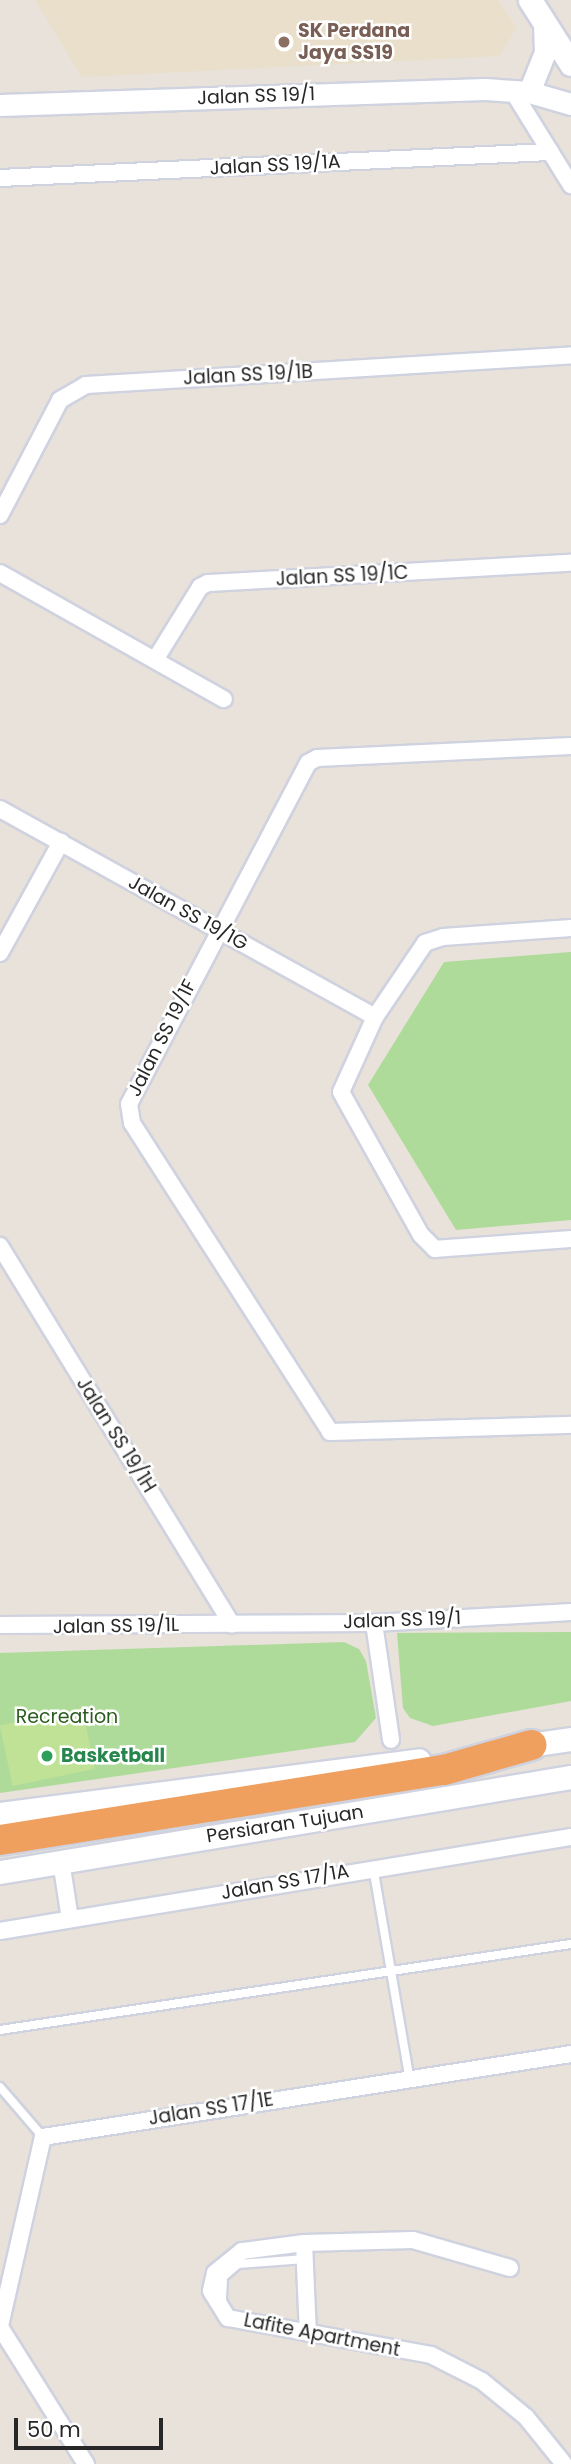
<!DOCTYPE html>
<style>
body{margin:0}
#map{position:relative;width:571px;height:2464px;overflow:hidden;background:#e8e2da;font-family:Poppins,sans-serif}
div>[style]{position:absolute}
.education>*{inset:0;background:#e9dfca}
.green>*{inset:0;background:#afdb9a}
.pitch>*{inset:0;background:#c0e296;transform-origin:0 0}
.roads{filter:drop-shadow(2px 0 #cfd2df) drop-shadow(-2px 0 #cfd2df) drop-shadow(0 2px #cfd2df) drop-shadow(0 -2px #cfd2df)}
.service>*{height:8px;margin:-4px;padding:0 4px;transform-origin:4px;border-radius:4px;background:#fff}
.minor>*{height:16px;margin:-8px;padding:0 8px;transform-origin:8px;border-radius:8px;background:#fff}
.tertiary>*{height:21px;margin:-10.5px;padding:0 10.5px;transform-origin:10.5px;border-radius:10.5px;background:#fff}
.secondary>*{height:23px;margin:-11.5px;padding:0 11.5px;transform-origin:11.5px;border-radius:11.5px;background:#fff}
.motorway>*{height:30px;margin:-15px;padding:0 15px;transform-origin:15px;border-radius:15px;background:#ef9f5e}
.dots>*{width:19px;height:19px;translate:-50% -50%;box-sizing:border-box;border:4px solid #fff;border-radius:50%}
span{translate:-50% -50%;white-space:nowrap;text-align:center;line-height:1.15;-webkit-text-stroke:5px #fff;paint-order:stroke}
.education-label{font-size:19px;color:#785e54;font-weight:700}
.left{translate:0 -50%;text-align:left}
.street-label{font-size:19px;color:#272727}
.park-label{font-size:19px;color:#2b5c1f}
.leisure-label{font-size:19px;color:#27864d;font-weight:700}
.scale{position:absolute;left:14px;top:2418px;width:149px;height:32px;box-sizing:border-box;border:4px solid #272727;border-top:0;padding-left:9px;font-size:21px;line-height:24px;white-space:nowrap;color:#272727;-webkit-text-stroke:5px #fff;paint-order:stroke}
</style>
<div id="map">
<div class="education">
<i style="clip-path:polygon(35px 0,498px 0,517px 28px,499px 56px,82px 77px)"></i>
</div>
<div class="green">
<i style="clip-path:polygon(571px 952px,571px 1220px,456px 1230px,368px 1085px,444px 962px)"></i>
<i style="clip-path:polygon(571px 1632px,571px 1701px,433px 1726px,410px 1718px,403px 1708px,397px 1633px)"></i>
<i style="clip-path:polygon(344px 1642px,359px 1649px,366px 1661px,376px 1718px,355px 1742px,0 1793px,0 1653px)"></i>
</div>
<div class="pitch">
<i style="left:82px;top:1708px;width:62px;height:84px;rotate:78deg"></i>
</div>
<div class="roads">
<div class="service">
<i style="left:373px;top:1867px;width:212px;rotate:80.2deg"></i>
<i style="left:0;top:2030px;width:577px;rotate:-8.57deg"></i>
<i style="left:0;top:2087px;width:66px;rotate:49.3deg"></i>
<i style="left:222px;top:2298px;width:21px;rotate:-87deg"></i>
<i style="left:223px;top:2277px;width:20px;rotate:-41deg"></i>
<i style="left:238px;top:2264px;width:67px;rotate:-4.3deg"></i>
</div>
<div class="minor">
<i style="left:512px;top:90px;width:112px;rotate:58.2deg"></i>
<i style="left:0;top:178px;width:551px;rotate:-2.71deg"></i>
<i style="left:0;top:515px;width:130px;rotate:-62.4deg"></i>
<i style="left:60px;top:400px;width:30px;rotate:-30deg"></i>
<i style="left:86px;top:385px;width:486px;rotate:-3.5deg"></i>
<i style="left:0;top:573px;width:257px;rotate:29.4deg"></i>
<i style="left:155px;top:660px;width:86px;rotate:-58.3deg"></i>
<i style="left:200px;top:587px;width:9px;rotate:-27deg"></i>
<i style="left:208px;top:583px;width:364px;rotate:-3.2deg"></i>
<i style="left:571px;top:746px;width:254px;rotate:177.3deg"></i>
<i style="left:317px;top:758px;width:10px;rotate:151deg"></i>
<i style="left:308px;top:763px;width:385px;rotate:117.7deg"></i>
<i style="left:129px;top:1104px;width:19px;rotate:81deg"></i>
<i style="left:132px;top:1123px;width:367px;rotate:57.3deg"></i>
<i style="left:330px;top:1432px;width:241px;rotate:-1.7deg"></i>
<i style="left:0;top:809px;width:429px;rotate:29deg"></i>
<i style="left:571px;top:928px;width:128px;rotate:176deg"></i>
<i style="left:443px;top:937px;width:19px;rotate:162deg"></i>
<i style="left:425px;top:943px;width:89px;rotate:124deg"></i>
<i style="left:375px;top:1017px;width:82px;rotate:114.4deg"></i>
<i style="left:341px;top:1092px;width:164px;rotate:60.8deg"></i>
<i style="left:421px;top:1235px;width:20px;rotate:45deg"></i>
<i style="left:435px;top:1249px;width:136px;rotate:-4.2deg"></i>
<i style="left:0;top:953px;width:127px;rotate:-61.2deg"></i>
<i style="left:0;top:1246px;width:444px;rotate:58.5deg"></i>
<i style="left:374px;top:1623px;width:118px;rotate:81.7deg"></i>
<i style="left:0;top:1625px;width:374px;rotate:-0.3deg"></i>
<i style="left:374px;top:1623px;width:197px;rotate:-3.2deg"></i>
<i style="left:61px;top:1861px;width:59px;rotate:81.2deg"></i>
<i style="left:0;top:1931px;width:579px;rotate:-9.35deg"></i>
<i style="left:304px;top:2243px;width:90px;rotate:87.5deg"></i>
<i style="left:510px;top:2268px;width:101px;rotate:-163.9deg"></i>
<i style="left:413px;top:2240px;width:109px;rotate:178.4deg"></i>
<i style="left:304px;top:2243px;width:63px;rotate:172.6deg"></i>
<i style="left:242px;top:2251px;width:35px;rotate:141deg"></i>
<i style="left:215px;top:2273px;width:18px;rotate:103deg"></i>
<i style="left:211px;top:2291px;width:32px;rotate:58deg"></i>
<i style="left:228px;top:2318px;width:206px;rotate:10.3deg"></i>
<i style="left:431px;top:2355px;width:57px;rotate:27deg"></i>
<i style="left:482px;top:2381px;width:57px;rotate:39.3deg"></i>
<i style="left:526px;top:2417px;width:60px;rotate:51deg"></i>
<i style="left:0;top:2326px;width:194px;rotate:-77.2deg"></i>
<i style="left:43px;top:2137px;width:534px;rotate:-8.93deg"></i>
<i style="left:0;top:2327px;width:162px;rotate:57.9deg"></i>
</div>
<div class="tertiary">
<i style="left:529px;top:92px;width:43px;rotate:-68.2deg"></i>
<i style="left:545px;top:52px;width:32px;rotate:-92deg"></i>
<i style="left:0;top:105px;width:485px;rotate:-1.9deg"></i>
<i style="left:485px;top:89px;width:44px;rotate:3.9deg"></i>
<i style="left:529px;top:92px;width:44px;rotate:15.9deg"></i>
</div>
<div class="secondary">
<i style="left:530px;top:0;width:76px;rotate:57.4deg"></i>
<i style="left:515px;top:1747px;width:57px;rotate:-8.1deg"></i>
<i style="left:0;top:1814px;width:422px;rotate:-7.3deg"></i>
<i style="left:0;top:1872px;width:579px;rotate:-9.45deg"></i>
</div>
<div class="motorway">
<i style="left:0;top:1840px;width:449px;rotate:-9deg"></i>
<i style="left:444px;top:1770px;width:91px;rotate:-16deg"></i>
</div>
</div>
<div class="dots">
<i style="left:284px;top:42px;background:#8d6e63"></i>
<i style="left:47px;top:1756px;background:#2e9e5b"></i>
</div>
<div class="education-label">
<span class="left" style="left:298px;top:42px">SK Perdana<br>Jaya SS19</span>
</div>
<div class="street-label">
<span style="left:256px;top:96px;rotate:-2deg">Jalan SS 19/1</span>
<span style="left:275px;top:165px;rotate:-3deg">Jalan SS 19/1A</span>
<span style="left:248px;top:375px;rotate:-3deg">Jalan SS 19/1B</span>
<span style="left:342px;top:576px;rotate:-3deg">Jalan SS 19/1C</span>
<span style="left:188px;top:913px;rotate:29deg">Jalan SS 19/1G</span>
<span style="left:162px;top:1038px;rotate:-63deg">Jalan SS 19/1F</span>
<span style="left:116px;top:1435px;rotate:58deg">Jalan SS 19/1H</span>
<span style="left:402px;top:1620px;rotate:-2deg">Jalan SS 19/1</span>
<span style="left:116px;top:1626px;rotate:-1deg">Jalan SS 19/1L</span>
<span style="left:285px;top:1824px;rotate:-9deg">Persiaran Tujuan</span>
<span style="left:285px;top:1882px;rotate:-10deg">Jalan SS 17/1A</span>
<span style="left:211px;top:2109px;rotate:-9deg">Jalan SS 17/1E</span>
<span style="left:322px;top:2335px;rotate:11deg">Lafite Apartment</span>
</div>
<div class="park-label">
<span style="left:67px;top:1717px">Recreation</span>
</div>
<div class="leisure-label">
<span class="left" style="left:61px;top:1756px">Basketball</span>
</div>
<div class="scale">50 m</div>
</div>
